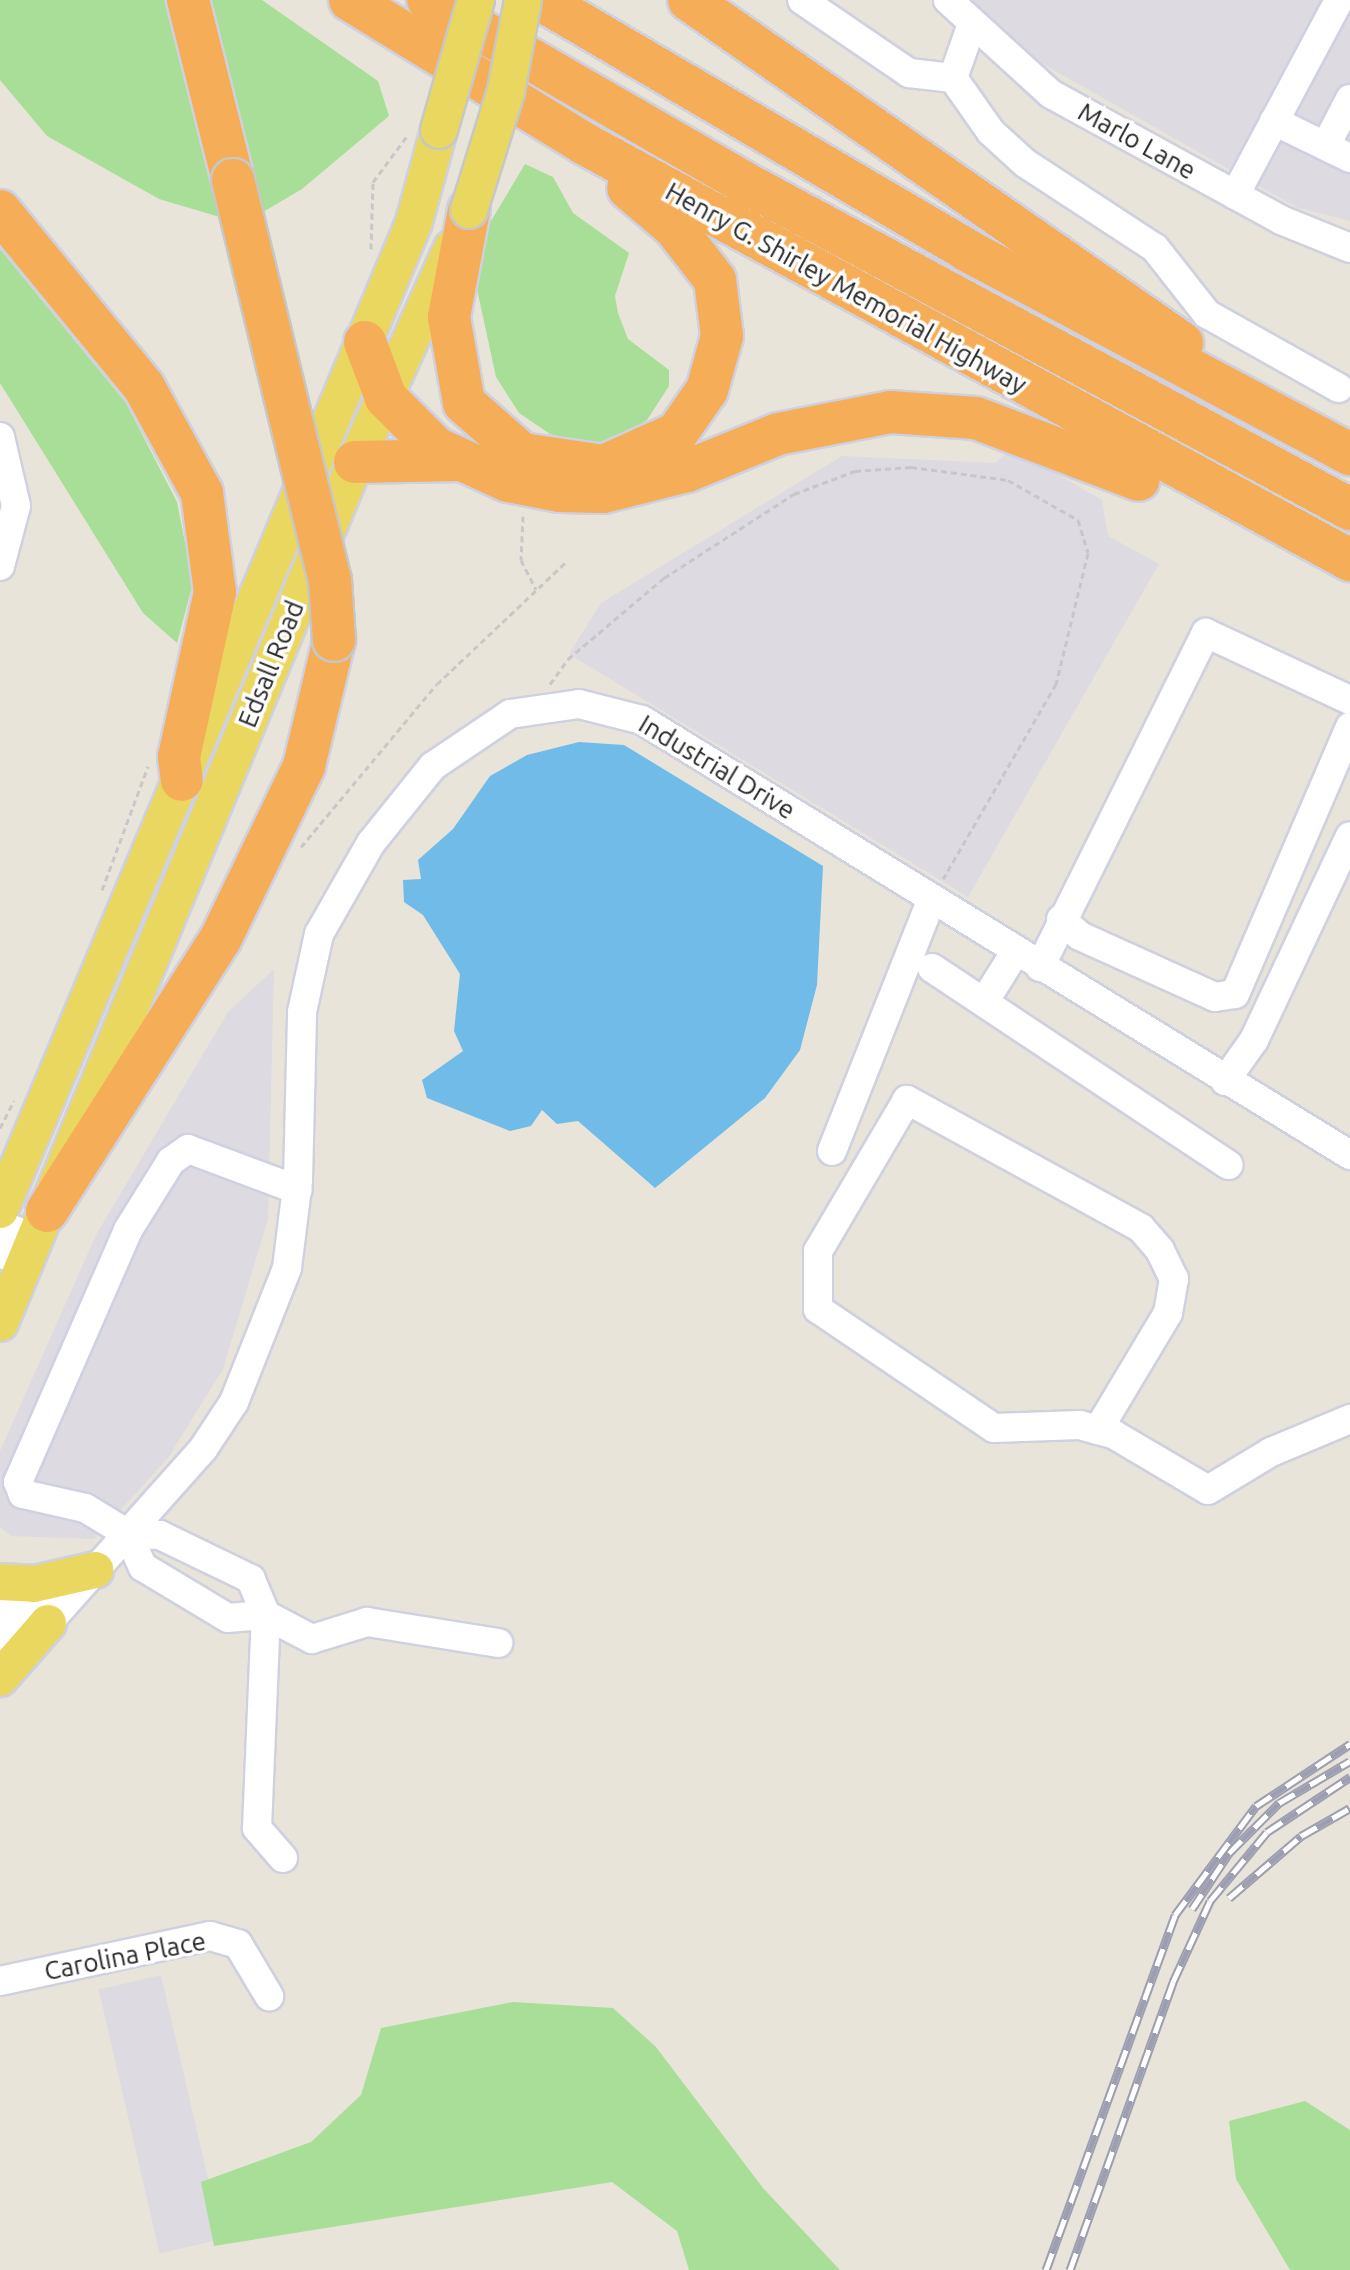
<!DOCTYPE html>
<style>
body{margin:0}
#map{position:relative;width:1350px;height:2270px;overflow:hidden;background:#e9e4d9;font-family:Ubuntu,sans-serif}
div>[style]{position:absolute}
.industrial>*{inset:0;background:#dddae2;transform-origin:0 0}
.green>*{inset:0;background:#a8de98}
.water>*{inset:0;background:#70bbe8}
.path>*{height:3px;margin-top:-1.5px;transform-origin:0;background:repeating-linear-gradient(90deg,#c7c7c7 0 6px,transparent 0 10px)}
.roads{filter:drop-shadow(2px 0 #cfd0e0) drop-shadow(-2px 0 #cfd0e0) drop-shadow(0 2px #cfd0e0) drop-shadow(0 -2px #cfd0e0)}
.minor>*{height:28px;margin:-14px;padding:0 14px;transform-origin:14px;border-radius:14px;background:#fff}
.major>*{height:36px;margin:-18px;padding:0 18px;transform-origin:18px;border-radius:18px;background:#e9d75f}
.highway>*{height:42px;margin:-21px;padding:0 21px;transform-origin:21px;border-radius:21px;background:#f6ad58}
.rail>*{height:9px;margin-top:-4.5px;transform-origin:0;background:repeating-linear-gradient(90deg,#fff 0 18px,#9d9eb1 0 36px);box-sizing:border-box;border-block:2px solid #9d9eb1}
.bridges{filter:drop-shadow(2px 0 #c7c7c7) drop-shadow(-2px 0 #c7c7c7) drop-shadow(0 2px #c7c7c7) drop-shadow(0 -2px #c7c7c7)}
.major-bridge>*{height:36px;margin:-18px;padding:0 18px;transform-origin:18px;border-radius:18px;background:#e9d75f}
.highway-bridge>*{height:42px;margin:-21px;padding:0 21px;transform-origin:21px;border-radius:21px;background:#f6ad58}
span{translate:-50% -50%;white-space:nowrap;text-align:center;line-height:1.15;-webkit-text-stroke:7px #fff;paint-order:stroke}
.street-label{font-size:26px;color:#272727}
</style>
<div id="map">
<div class="industrial">
<i style="clip-path:polygon(966px 0,1350px 0,1350px 221px,1296px 207px,1018px 50px)"></i>
<i style="clip-path:polygon(1012px 448px,1102px 500px,1108px 536px,1159px 564px,968px 897px,569px 654px,601px 603px,842px 456px,995px 463px)"></i>
<i style="clip-path:polygon(274px 969px,268px 1219px,223px 1369px,168px 1458px,94px 1539px,11px 1536px,0 1527px,0 1451px,96px 1235px,228px 1012px)"></i>
<i style="left:161px;top:1975px;width:271px;height:64px;rotate:77deg"></i>
</div>
<div class="green">
<i style="clip-path:polygon(0 0,169px 0,223px 218px,159px 199px,47px 136px,0 80px)"></i>
<i style="clip-path:polygon(208px 0,262px 0,378px 81px,389px 116px,302px 189px,263px 212px)"></i>
<i style="clip-path:polygon(525px 164px,553px 177px,573px 213px,629px 253px,615px 296px,618px 313px,628px 339px,669px 370px,669px 386px,647px 420px,616px 440px,596px 445px,550px 434px,519px 413px,496px 377px,475px 280px,488px 226px)"></i>
<i style="clip-path:polygon(0 249px,126px 403px,177px 502px,193px 583px,177px 643px,143px 613px,0 383px)"></i>
<i style="clip-path:polygon(513px 2002px,613px 2008px,656px 2047px,763px 2188px,840px 2270px,689px 2270px,677px 2231px,612px 2182px,214px 2246px,201px 2182px,311px 2142px,361px 2095px,381px 2028px)"></i>
<i style="clip-path:polygon(1305px 2101px,1350px 2130px,1350px 2270px,1290px 2270px,1236px 2179px,1229px 2121px)"></i>
</div>
<div class="water">
<i style="clip-path:polygon(579px 742px,624px 745px,823px 866px,817px 985px,800px 1050px,765px 1098px,655px 1188px,578px 1121px,557px 1124px,542px 1110px,531px 1126px,510px 1131px,427px 1098px,422px 1080px,463px 1051px,454px 1031px,460px 974px,423px 915px,404px 902px,403px 880px,421px 879px,418px 860px,453px 829px,490px 776px,527px 755px)"></i>
</div>
<div class="path">
<i style="left:371px;top:249px;width:67px;rotate:-88.3deg"></i>
<i style="left:373px;top:182px;width:57px;rotate:-53.5deg"></i>
<i style="left:523px;top:516px;width:44px;rotate:92.6deg"></i>
<i style="left:521px;top:560px;width:33px;rotate:63deg"></i>
<i style="left:550px;top:684px;width:31px;rotate:-54deg"></i>
<i style="left:568px;top:659px;width:126px;rotate:-40.2deg"></i>
<i style="left:664px;top:578px;width:155px;rotate:-32.9deg"></i>
<i style="left:794px;top:494px;width:65px;rotate:-20.7deg"></i>
<i style="left:855px;top:471px;width:56px;rotate:-4.1deg"></i>
<i style="left:911px;top:467px;width:98px;rotate:7.6deg"></i>
<i style="left:1008px;top:480px;width:81px;rotate:29.7deg"></i>
<i style="left:1078px;top:520px;width:34px;rotate:73deg"></i>
<i style="left:1088px;top:553px;width:135px;rotate:103.7deg"></i>
<i style="left:1056px;top:684px;width:225px;rotate:120.1deg"></i>
<i style="left:301px;top:847px;width:212px;rotate:-50.2deg"></i>
<i style="left:437px;top:684px;width:178px;rotate:-43.4deg"></i>
<i style="left:102px;top:890px;width:132px;rotate:-69.6deg"></i>
<i style="left:0;top:1128px;width:31px;rotate:-63deg"></i>
</div>
<div class="roads">
<div class="minor">
<i style="left:802px;top:0;width:130px;rotate:34.3deg"></i>
<i style="left:909px;top:73px;width:44px;rotate:6.5deg"></i>
<i style="left:948px;top:0;width:139px;rotate:42.4deg"></i>
<i style="left:1051px;top:94px;width:262px;rotate:28.7deg"></i>
<i style="left:1281px;top:220px;width:74px;rotate:22.1deg"></i>
<i style="left:972px;top:24px;width:57px;rotate:109.4deg"></i>
<i style="left:953px;top:78px;width:66px;rotate:54.9deg"></i>
<i style="left:991px;top:132px;width:46px;rotate:42.4deg"></i>
<i style="left:1025px;top:163px;width:155px;rotate:33.2deg"></i>
<i style="left:1155px;top:248px;width:84px;rotate:51.8deg"></i>
<i style="left:1207px;top:314px;width:151px;rotate:29.3deg"></i>
<i style="left:1274px;top:121px;width:85px;rotate:26deg"></i>
<i style="left:1326px;top:145px;width:52px;rotate:-62.4deg"></i>
<i style="left:1235px;top:195px;width:221px;rotate:-61.9deg"></i>
<i style="left:0;top:437px;width:71px;rotate:76.9deg"></i>
<i style="left:16px;top:506px;width:62px;rotate:104.9deg"></i>
<i style="left:1061px;top:919px;width:25px;rotate:42deg"></i>
<i style="left:1080px;top:936px;width:148px;rotate:24.3deg"></i>
<i style="left:1215px;top:997px;width:20px;rotate:-9deg"></i>
<i style="left:1235px;top:994px;width:291px;rotate:-66.7deg"></i>
<i style="left:1040px;top:967px;width:373px;rotate:-63.6deg"></i>
<i style="left:1206px;top:633px;width:159px;rotate:25deg"></i>
<i style="left:932px;top:968px;width:356px;rotate:33.6deg"></i>
<i style="left:984px;top:1002px;width:60px;rotate:-57.9deg"></i>
<i style="left:1225px;top:1081px;width:50px;rotate:-54.7deg"></i>
<i style="left:1254px;top:1040px;width:225px;rotate:-64.8deg"></i>
<i style="left:832px;top:1151px;width:272px;rotate:-68.4deg"></i>
<i style="left:0;top:1224px;width:38px;rotate:23deg"></i>
<i style="left:0;top:1253px;width:27px;rotate:24deg"></i>
<i style="left:1098px;top:1430px;width:136px;rotate:-59.1deg"></i>
<i style="left:1168px;top:1313px;width:35px;rotate:-80deg"></i>
<i style="left:1174px;top:1279px;width:32px;rotate:-116deg"></i>
<i style="left:1160px;top:1250px;width:29px;rotate:-131deg"></i>
<i style="left:1141px;top:1228px;width:267px;rotate:-151.3deg"></i>
<i style="left:907px;top:1100px;width:175px;rotate:120.5deg"></i>
<i style="left:818px;top:1251px;width:58px;rotate:90deg"></i>
<i style="left:818px;top:1309px;width:212px;rotate:34.1deg"></i>
<i style="left:994px;top:1428px;width:86px;rotate:-2deg"></i>
<i style="left:1080px;top:1425px;width:19px;rotate:16deg"></i>
<i style="left:1098px;top:1430px;width:16px;rotate:15deg"></i>
<i style="left:1113px;top:1434px;width:110px;rotate:30.5deg"></i>
<i style="left:1208px;top:1490px;width:74px;rotate:-31.1deg"></i>
<i style="left:1271px;top:1452px;width:86px;rotate:-22.7deg"></i>
<i style="left:128px;top:1534px;width:36px;rotate:66deg"></i>
<i style="left:143px;top:1567px;width:99px;rotate:31deg"></i>
<i style="left:228px;top:1618px;width:38px;rotate:-5deg"></i>
<i style="left:266px;top:1615px;width:52px;rotate:27.6deg"></i>
<i style="left:312px;top:1639px;width:58px;rotate:-17.2deg"></i>
<i style="left:367px;top:1622px;width:133px;rotate:9.1deg"></i>
<i style="left:0;top:1611px;width:25px;rotate:-7deg"></i>
<i style="left:25px;top:1608px;width:51px;rotate:-28.1deg"></i>
<i style="left:0;top:1638px;width:50px;rotate:-17.4deg"></i>
<i style="left:48px;top:1623px;width:233px;rotate:-48.3deg"></i>
<i style="left:203px;top:1449px;width:56px;rotate:-56.6deg"></i>
<i style="left:234px;top:1402px;width:144px;rotate:-68.4deg"></i>
<i style="left:287px;top:1268px;width:89px;rotate:-82.9deg"></i>
<i style="left:298px;top:1180px;width:168px;rotate:-88.6deg"></i>
<i style="left:302px;top:1012px;width:80px;rotate:-77.7deg"></i>
<i style="left:319px;top:934px;width:105px;rotate:-60.3deg"></i>
<i style="left:371px;top:843px;width:99px;rotate:-51.2deg"></i>
<i style="left:433px;top:766px;width:93px;rotate:-34deg"></i>
<i style="left:510px;top:714px;width:70px;rotate:-8.2deg"></i>
<i style="left:579px;top:704px;width:65px;rotate:14.3deg"></i>
<i style="left:642px;top:720px;width:831px;rotate:31.57deg"></i>
<i style="left:283px;top:1858px;width:40px;rotate:-131deg"></i>
<i style="left:257px;top:1828px;width:213px;rotate:-87.6deg"></i>
<i style="left:266px;top:1615px;width:39px;rotate:-113deg"></i>
<i style="left:251px;top:1579px;width:101px;rotate:-154.2deg"></i>
<i style="left:160px;top:1535px;width:32px;rotate:-178deg"></i>
<i style="left:128px;top:1534px;width:50px;rotate:-148.8deg"></i>
<i style="left:85px;top:1508px;width:64px;rotate:-167.3deg"></i>
<i style="left:23px;top:1494px;width:13px;rotate:-113deg"></i>
<i style="left:18px;top:1482px;width:275px;rotate:-66.4deg"></i>
<i style="left:128px;top:1230px;width:81px;rotate:-58.1deg"></i>
<i style="left:171px;top:1161px;width:21px;rotate:-35deg"></i>
<i style="left:188px;top:1149px;width:117px;rotate:20.4deg"></i>
<i style="left:0;top:1981px;width:215px;rotate:-12.1deg"></i>
<i style="left:210px;top:1936px;width:29px;rotate:16deg"></i>
<i style="left:238px;top:1944px;width:61px;rotate:59.2deg"></i>
</div>
<div class="major">
<i style="left:0;top:1210px;width:1071px;rotate:-67.26deg"></i>
<i style="left:414px;top:222px;width:95px;rotate:-74.8deg"></i>
<i style="left:0;top:1323px;width:928px;rotate:-67.58deg"></i>
<i style="left:354px;top:465px;width:238px;rotate:-65.7deg"></i>
<i style="left:0;top:1582px;width:34px;rotate:3deg"></i>
<i style="left:34px;top:1584px;width:63px;rotate:-12.9deg"></i>
<i style="left:0;top:1678px;width:73px;rotate:-48.9deg"></i>
</div>
<div class="highway">
<i style="left:188px;top:0;width:186px;rotate:76deg"></i>
<i style="left:350px;top:0;width:276px;rotate:31.5deg"></i>
<i style="left:585px;top:144px;width:871px;rotate:28.54deg"></i>
<i style="left:428px;top:0;width:362px;rotate:30deg"></i>
<i style="left:741px;top:181px;width:692px;rotate:28.31deg"></i>
<i style="left:541px;top:0;width:495px;rotate:30.4deg"></i>
<i style="left:968px;top:251px;width:433px;rotate:28deg"></i>
<i style="left:689px;top:0;width:601px;rotate:34.83deg"></i>
<i style="left:469px;top:210px;width:109px;rotate:100.6deg"></i>
<i style="left:449px;top:317px;width:87px;rotate:80.1deg"></i>
<i style="left:464px;top:403px;width:77px;rotate:41.3deg"></i>
<i style="left:522px;top:454px;width:83px;rotate:8.3deg"></i>
<i style="left:604px;top:466px;width:80px;rotate:-24.3deg"></i>
<i style="left:677px;top:433px;width:52px;rotate:-55.1deg"></i>
<i style="left:707px;top:390px;width:56px;rotate:-74.5deg"></i>
<i style="left:722px;top:336px;width:56px;rotate:-97.1deg"></i>
<i style="left:715px;top:280px;width:67px;rotate:-127.7deg"></i>
<i style="left:674px;top:227px;width:60px;rotate:-139.7deg"></i>
<i style="left:0;top:211px;width:227px;rotate:50.7deg"></i>
<i style="left:144px;top:387px;width:121px;rotate:61.3deg"></i>
<i style="left:202px;top:493px;width:100px;rotate:82.5deg"></i>
<i style="left:215px;top:592px;width:169px;rotate:102.3deg"></i>
<i style="left:179px;top:757px;width:23px;rotate:83deg"></i>
<i style="left:365px;top:342px;width:60px;rotate:69.4deg"></i>
<i style="left:386px;top:398px;width:71px;rotate:45deg"></i>
<i style="left:436px;top:448px;width:79px;rotate:24.6deg"></i>
<i style="left:508px;top:481px;width:53px;rotate:10.9deg"></i>
<i style="left:560px;top:491px;width:43px;rotate:1.3deg"></i>
<i style="left:603px;top:492px;width:87px;rotate:-14deg"></i>
<i style="left:687px;top:471px;width:98px;rotate:-22.1deg"></i>
<i style="left:778px;top:434px;width:114px;rotate:-11.1deg"></i>
<i style="left:890px;top:412px;width:86px;rotate:4deg"></i>
<i style="left:976px;top:418px;width:174px;rotate:20.8deg"></i>
<i style="left:355px;top:462px;width:105px;rotate:-1.1deg"></i>
<i style="left:47px;top:1211px;width:324px;rotate:-57.5deg"></i>
<i style="left:221px;top:938px;width:191px;rotate:-64.2deg"></i>
<i style="left:304px;top:766px;width:130px;rotate:-76.6deg"></i>
</div>
</div>
<div class="rail">
<i style="left:1229px;top:1898px;width:95px;rotate:-40.7deg"></i>
<i style="left:1301px;top:1836px;width:56px;rotate:-29.7deg"></i>
<i style="left:1192px;top:1909px;width:67px;rotate:-56.5deg"></i>
<i style="left:1229px;top:1853px;width:71px;rotate:-45deg"></i>
<i style="left:1279px;top:1803px;width:82px;rotate:-30.6deg"></i>
<i style="left:1046px;top:2270px;width:378px;rotate:-70deg"></i>
<i style="left:1175px;top:1915px;width:136px;rotate:-53.4deg"></i>
<i style="left:1256px;top:1806px;width:113px;rotate:-33.4deg"></i>
<i style="left:1070px;top:2270px;width:306px;rotate:-70.3deg"></i>
<i style="left:1173px;top:1982px;width:89px;rotate:-65.4deg"></i>
<i style="left:1210px;top:1901px;width:89px;rotate:-50.4deg"></i>
<i style="left:1267px;top:1832px;width:100px;rotate:-33.5deg"></i>
</div>
<div class="bridges">
<div class="major-bridge">
<i style="left:439px;top:130px;width:135px;rotate:-74.1deg"></i>
<i style="left:469px;top:210px;width:125px;rotate:-72.7deg"></i>
<i style="left:506px;top:91px;width:93px;rotate:-79.4deg"></i>
</div>
<div class="highway-bridge">
<i style="left:233px;top:180px;width:412px;rotate:76.4deg"></i>
<i style="left:330px;top:580px;width:60px;rotate:86.2deg"></i>
</div>
</div>
<div class="street-label">
<span style="left:1137px;top:141px;rotate:29deg">Marlo Lane</span>
<span style="left:846px;top:288px;rotate:29deg">Henry G. Shirley Memorial Highway</span>
<span style="left:271px;top:664px;rotate:-68deg">Edsall Road</span>
<span style="left:717px;top:767px;rotate:31deg">Industrial Drive</span>
<span style="left:125px;top:1956px;rotate:-11deg">Carolina Place</span>
</div>
</div>
